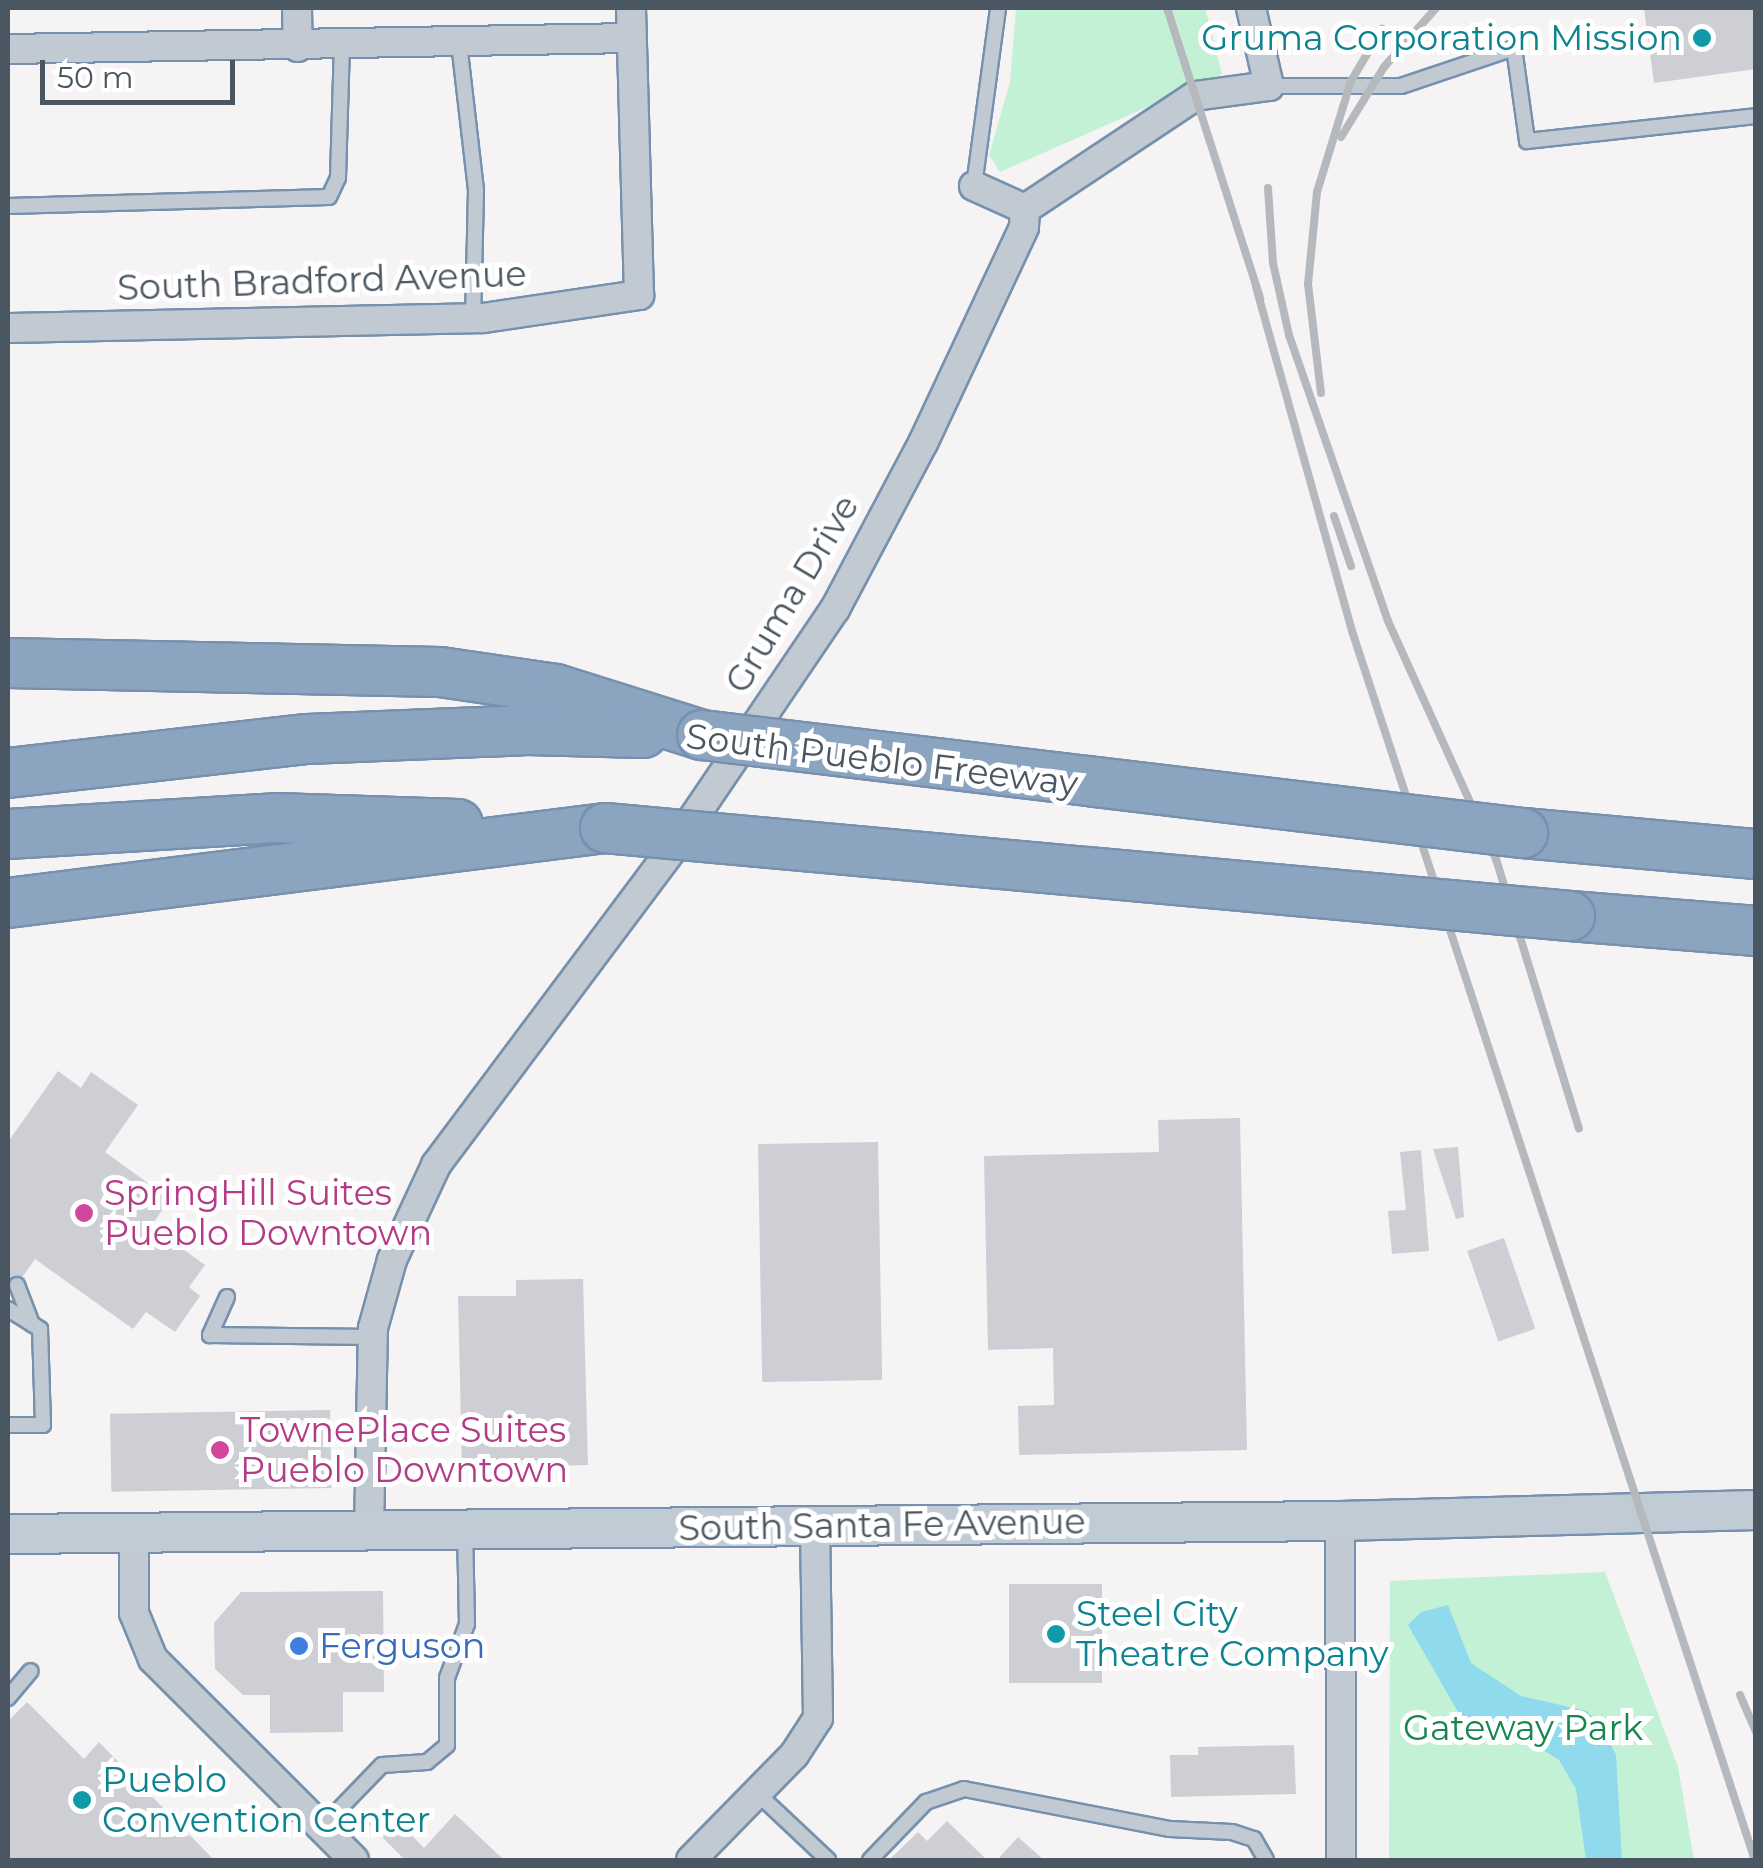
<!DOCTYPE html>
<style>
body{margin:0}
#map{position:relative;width:1763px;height:1868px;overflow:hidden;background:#f5f3f3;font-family:Montserrat,sans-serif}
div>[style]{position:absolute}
.green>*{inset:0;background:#c3f1d5}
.water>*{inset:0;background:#90daee}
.building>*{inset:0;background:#cdcfd5;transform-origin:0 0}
.roads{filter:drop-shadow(2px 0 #7690ad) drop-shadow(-2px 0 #7690ad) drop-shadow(0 2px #7690ad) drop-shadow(0 -2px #7690ad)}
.lane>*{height:14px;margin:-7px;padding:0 7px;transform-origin:7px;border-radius:7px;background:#c1cad2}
.street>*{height:28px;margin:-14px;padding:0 14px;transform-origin:14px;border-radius:14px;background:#c1cad2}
.secondary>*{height:38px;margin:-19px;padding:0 19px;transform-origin:19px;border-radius:19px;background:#c1cbd6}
.highway>*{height:48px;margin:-24px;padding:0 24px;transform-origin:24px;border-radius:24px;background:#8ba5c1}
.rail>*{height:8px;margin:-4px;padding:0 4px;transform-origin:4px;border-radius:4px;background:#b5b8bd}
.bridges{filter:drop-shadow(2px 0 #7690ad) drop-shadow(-2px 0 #7690ad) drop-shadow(0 2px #7690ad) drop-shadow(0 -2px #7690ad)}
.highway-bridge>*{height:48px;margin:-24px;padding:0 24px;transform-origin:24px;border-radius:24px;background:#8ba5c1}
.dots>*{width:28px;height:28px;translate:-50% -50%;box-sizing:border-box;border:5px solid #fff;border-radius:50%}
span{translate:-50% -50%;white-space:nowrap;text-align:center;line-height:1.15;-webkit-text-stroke:10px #fff;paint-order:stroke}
.culture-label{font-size:35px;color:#0d838f}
.right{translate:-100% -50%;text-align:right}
.left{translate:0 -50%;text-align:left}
.street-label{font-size:35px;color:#4a5661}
.hotel-label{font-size:35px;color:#b23c85}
.shop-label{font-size:35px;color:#366cbe}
.park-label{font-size:35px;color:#17864f}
.frame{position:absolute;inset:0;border:10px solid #4a5661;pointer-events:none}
.scale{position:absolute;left:40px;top:60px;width:195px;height:45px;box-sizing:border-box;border:5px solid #4a5661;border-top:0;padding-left:12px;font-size:30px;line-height:35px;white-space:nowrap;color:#4a5661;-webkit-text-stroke:8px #fff;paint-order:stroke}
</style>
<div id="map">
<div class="green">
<i style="clip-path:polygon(1016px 8px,1205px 8px,1222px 74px,1000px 172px,989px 155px,1010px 82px)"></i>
<i style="clip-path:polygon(1605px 1572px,1678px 1767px,1694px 1860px,1389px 1860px,1390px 1581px)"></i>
</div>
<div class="water">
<i style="clip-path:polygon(1448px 1605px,1471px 1663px,1521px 1696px,1587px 1711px,1602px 1728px,1616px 1755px,1622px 1860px,1586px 1860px,1576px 1789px,1559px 1760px,1539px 1747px,1476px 1730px,1458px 1712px,1408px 1625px,1421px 1612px)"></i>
</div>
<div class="building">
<i style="clip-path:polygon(1644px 8px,1756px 8px,1756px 69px,1654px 83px)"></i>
<i style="clip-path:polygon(58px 1071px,81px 1088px,91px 1072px,138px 1105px,105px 1152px,170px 1199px,151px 1226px,205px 1265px,189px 1287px,200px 1296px,175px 1332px,146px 1312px,133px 1329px,35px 1259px,23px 1276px,8px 1281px,8px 1142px)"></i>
<i style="clip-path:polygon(1240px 1118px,1247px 1450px,1019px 1455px,1018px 1406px,1054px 1405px,1053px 1348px,988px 1350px,984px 1156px,1159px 1152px,1158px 1120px)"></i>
<i style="left:878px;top:1142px;width:238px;height:120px;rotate:89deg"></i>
<i style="clip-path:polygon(1458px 1147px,1464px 1217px,1456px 1219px,1433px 1149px)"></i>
<i style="clip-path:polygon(1421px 1150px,1429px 1251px,1392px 1254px,1388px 1211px,1406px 1210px,1400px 1152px)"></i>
<i style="left:1504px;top:1238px;width:96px;height:39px;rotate:71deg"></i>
<i style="clip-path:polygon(583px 1279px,588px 1465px,462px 1468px,458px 1296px,516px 1296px,516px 1280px)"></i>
<i style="left:330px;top:1410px;width:78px;height:220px;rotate:89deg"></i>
<i style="left:1102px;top:1584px;width:99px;height:93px;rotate:90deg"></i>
<i style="clip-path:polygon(383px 1591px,384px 1692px,343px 1692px,343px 1732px,270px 1733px,270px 1695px,243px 1695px,215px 1669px,214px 1623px,241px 1592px)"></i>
<i style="clip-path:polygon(27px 1702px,84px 1759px,99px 1742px,214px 1860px,8px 1860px,8px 1721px)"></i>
<i style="clip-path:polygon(1294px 1745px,1296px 1794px,1171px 1797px,1170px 1755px,1198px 1755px,1198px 1747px)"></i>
<i style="clip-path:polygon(385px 1808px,424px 1848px,455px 1814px,504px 1860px,405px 1860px,369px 1824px)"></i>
<i style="clip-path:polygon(947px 1821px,987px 1860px,889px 1860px,918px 1832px,927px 1841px)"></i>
<i style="clip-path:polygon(1018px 1837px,1044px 1860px,997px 1860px)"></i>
</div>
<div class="roads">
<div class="lane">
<i style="left:459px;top:43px;width:148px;rotate:83.4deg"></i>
<i style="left:476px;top:190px;width:128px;rotate:91.3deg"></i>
<i style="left:1269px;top:86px;width:132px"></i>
<i style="left:1401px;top:86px;width:119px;rotate:-18.6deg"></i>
<i style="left:1514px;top:48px;width:94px;rotate:82deg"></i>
<i style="left:1527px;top:141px;width:230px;rotate:-6.2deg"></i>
<i style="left:974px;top:186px;width:180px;rotate:-82.3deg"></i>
<i style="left:8px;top:206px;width:321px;rotate:-1.6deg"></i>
<i style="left:329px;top:197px;width:21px;rotate:-65deg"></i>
<i style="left:338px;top:178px;width:132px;rotate:-88.3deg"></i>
<i style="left:17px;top:1285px;width:42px;rotate:69deg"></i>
<i style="left:227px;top:1297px;width:42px;rotate:114.1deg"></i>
<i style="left:210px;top:1335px;width:162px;rotate:0.7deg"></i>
<i style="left:8px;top:1309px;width:38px;rotate:32deg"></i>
<i style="left:40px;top:1329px;width:96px;rotate:88.2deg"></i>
<i style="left:43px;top:1425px;width:35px;rotate:180deg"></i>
<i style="left:8px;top:1698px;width:35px;rotate:-50deg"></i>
<i style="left:757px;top:1793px;width:98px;rotate:43.3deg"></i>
<i style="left:322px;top:1827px;width:86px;rotate:-45.9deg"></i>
<i style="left:382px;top:1765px;width:45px;rotate:-3.8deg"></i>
<i style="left:427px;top:1762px;width:26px;rotate:-40deg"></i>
<i style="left:447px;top:1745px;width:67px;rotate:-90deg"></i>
<i style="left:447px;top:1678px;width:58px;rotate:-69.7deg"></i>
<i style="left:467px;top:1624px;width:93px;rotate:-91.2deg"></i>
<i style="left:870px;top:1860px;width:81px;rotate:-46deg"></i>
<i style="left:926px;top:1802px;width:40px;rotate:-18.9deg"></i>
<i style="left:964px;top:1789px;width:210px;rotate:11deg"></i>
<i style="left:1170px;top:1829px;width:62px;rotate:2.8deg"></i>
<i style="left:1232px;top:1832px;width:23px;rotate:18deg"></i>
<i style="left:1254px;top:1839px;width:24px;rotate:60deg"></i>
</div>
<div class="street">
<i style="left:297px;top:8px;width:39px;rotate:89deg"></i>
<i style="left:8px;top:49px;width:621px;rotate:-1.01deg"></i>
<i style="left:974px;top:186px;width:56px;rotate:24.3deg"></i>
<i style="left:1025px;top:209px;width:204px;rotate:-33.6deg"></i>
<i style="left:1195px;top:96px;width:75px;rotate:-7.7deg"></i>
<i style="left:1269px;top:86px;width:80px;rotate:-103deg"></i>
<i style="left:8px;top:328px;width:475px;rotate:-1.2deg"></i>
<i style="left:483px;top:318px;width:158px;rotate:-8.4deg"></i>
<i style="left:639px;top:295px;width:287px;rotate:-91.6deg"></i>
<i style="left:1340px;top:1521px;width:339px;rotate:89.8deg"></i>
<i style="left:134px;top:1532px;width:81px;rotate:90deg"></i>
<i style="left:134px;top:1613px;width:50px;rotate:67.6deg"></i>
<i style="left:153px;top:1659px;width:284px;rotate:45deg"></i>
<i style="left:369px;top:1532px;width:204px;rotate:-88.9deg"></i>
<i style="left:373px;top:1328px;width:71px;rotate:-74.4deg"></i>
<i style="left:392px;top:1260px;width:105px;rotate:-65.1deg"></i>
<i style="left:436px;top:1165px;width:396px;rotate:-53.2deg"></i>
<i style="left:673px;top:848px;width:289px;rotate:-55.9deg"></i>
<i style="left:835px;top:609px;width:188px;rotate:-62.1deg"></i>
<i style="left:923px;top:443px;width:238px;rotate:-64.9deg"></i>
<i style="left:1024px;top:227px;width:18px;rotate:-87deg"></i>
<i style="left:691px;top:1860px;width:147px;rotate:-45.6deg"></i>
<i style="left:794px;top:1755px;width:44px;rotate:-57deg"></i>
<i style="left:818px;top:1718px;width:193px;rotate:-90.9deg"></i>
</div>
<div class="secondary">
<i style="left:8px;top:1534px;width:1332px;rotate:-0.56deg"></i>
<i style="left:1340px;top:1521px;width:416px;rotate:-1.5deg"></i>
</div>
<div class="highway">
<i style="left:8px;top:663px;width:432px;rotate:1.2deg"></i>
<i style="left:440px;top:672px;width:117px;rotate:8.3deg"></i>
<i style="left:556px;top:689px;width:153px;rotate:17.5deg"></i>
<i style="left:8px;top:773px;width:301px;rotate:-6.5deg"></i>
<i style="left:307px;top:739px;width:221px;rotate:-2.3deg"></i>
<i style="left:528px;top:730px;width:115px;rotate:1.5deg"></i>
<i style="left:1523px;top:833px;width:234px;rotate:5.2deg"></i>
<i style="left:8px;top:834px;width:268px;rotate:-3.4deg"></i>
<i style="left:276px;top:818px;width:182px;rotate:1.9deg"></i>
<i style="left:8px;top:903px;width:602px;rotate:-7.16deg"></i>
<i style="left:1570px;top:916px;width:187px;rotate:4.6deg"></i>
</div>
</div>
<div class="rail">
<i style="left:1167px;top:8px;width:305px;rotate:72.2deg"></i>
<i style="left:1341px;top:137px;width:82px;rotate:-58.4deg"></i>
<i style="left:1384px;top:67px;width:79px;rotate:-48.6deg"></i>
<i style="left:1268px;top:188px;width:75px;rotate:86.2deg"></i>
<i style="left:1273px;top:263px;width:74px;rotate:77.5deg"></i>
<i style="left:1289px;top:335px;width:303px;rotate:70.9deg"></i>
<i style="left:1388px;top:621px;width:261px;rotate:65.6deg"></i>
<i style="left:1496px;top:859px;width:282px;rotate:72.9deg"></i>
<i style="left:1256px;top:287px;width:357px;rotate:74.4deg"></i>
<i style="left:1352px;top:631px;width:1293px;rotate:71.85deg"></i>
<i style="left:1321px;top:393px;width:110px;rotate:-96.8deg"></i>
<i style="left:1308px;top:284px;width:92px;rotate:-84.4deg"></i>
<i style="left:1317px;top:192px;width:116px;rotate:-73deg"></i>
<i style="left:1351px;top:81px;width:61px;rotate:-59.2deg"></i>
<i style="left:1334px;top:516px;width:53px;rotate:71.2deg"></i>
<i style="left:1740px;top:1695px;width:40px;rotate:66.6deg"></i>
</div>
<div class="bridges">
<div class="highway-bridge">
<i style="left:702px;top:735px;width:827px;rotate:6.81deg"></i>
<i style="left:605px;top:828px;width:969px;rotate:5.21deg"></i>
</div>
</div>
<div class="dots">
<i style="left:1702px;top:38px;background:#0f9aa8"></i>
<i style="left:84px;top:1213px;background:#d1479c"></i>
<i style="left:220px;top:1450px;background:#d1479c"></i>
<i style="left:1056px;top:1634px;background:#0f9aa8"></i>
<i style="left:299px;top:1646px;background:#3f7fe0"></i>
<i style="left:82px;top:1800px;background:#0f9aa8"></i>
</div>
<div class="culture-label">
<span class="right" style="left:1682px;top:38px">Gruma Corporation Mission</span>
<span class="left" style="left:1076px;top:1634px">Steel City<br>Theatre Company</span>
<span class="left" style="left:102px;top:1800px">Pueblo<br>Convention Center</span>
</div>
<div class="street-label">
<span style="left:322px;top:281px;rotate:-2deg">South Bradford Avenue</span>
<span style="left:792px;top:594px;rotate:-59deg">Gruma Drive</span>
<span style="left:882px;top:760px;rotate:7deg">South Pueblo Freeway</span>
<span style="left:882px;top:1525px;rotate:-1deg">South Santa Fe Avenue</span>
</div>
<div class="hotel-label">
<span class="left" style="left:104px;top:1213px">SpringHill Suites<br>Pueblo Downtown</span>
<span class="left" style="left:240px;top:1450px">TownePlace Suites<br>Pueblo Downtown</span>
</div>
<div class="shop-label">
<span class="left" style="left:319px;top:1646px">Ferguson</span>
</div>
<div class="park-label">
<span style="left:1523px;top:1728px">Gateway Park</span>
</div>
<div class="frame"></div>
<div class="scale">50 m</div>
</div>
